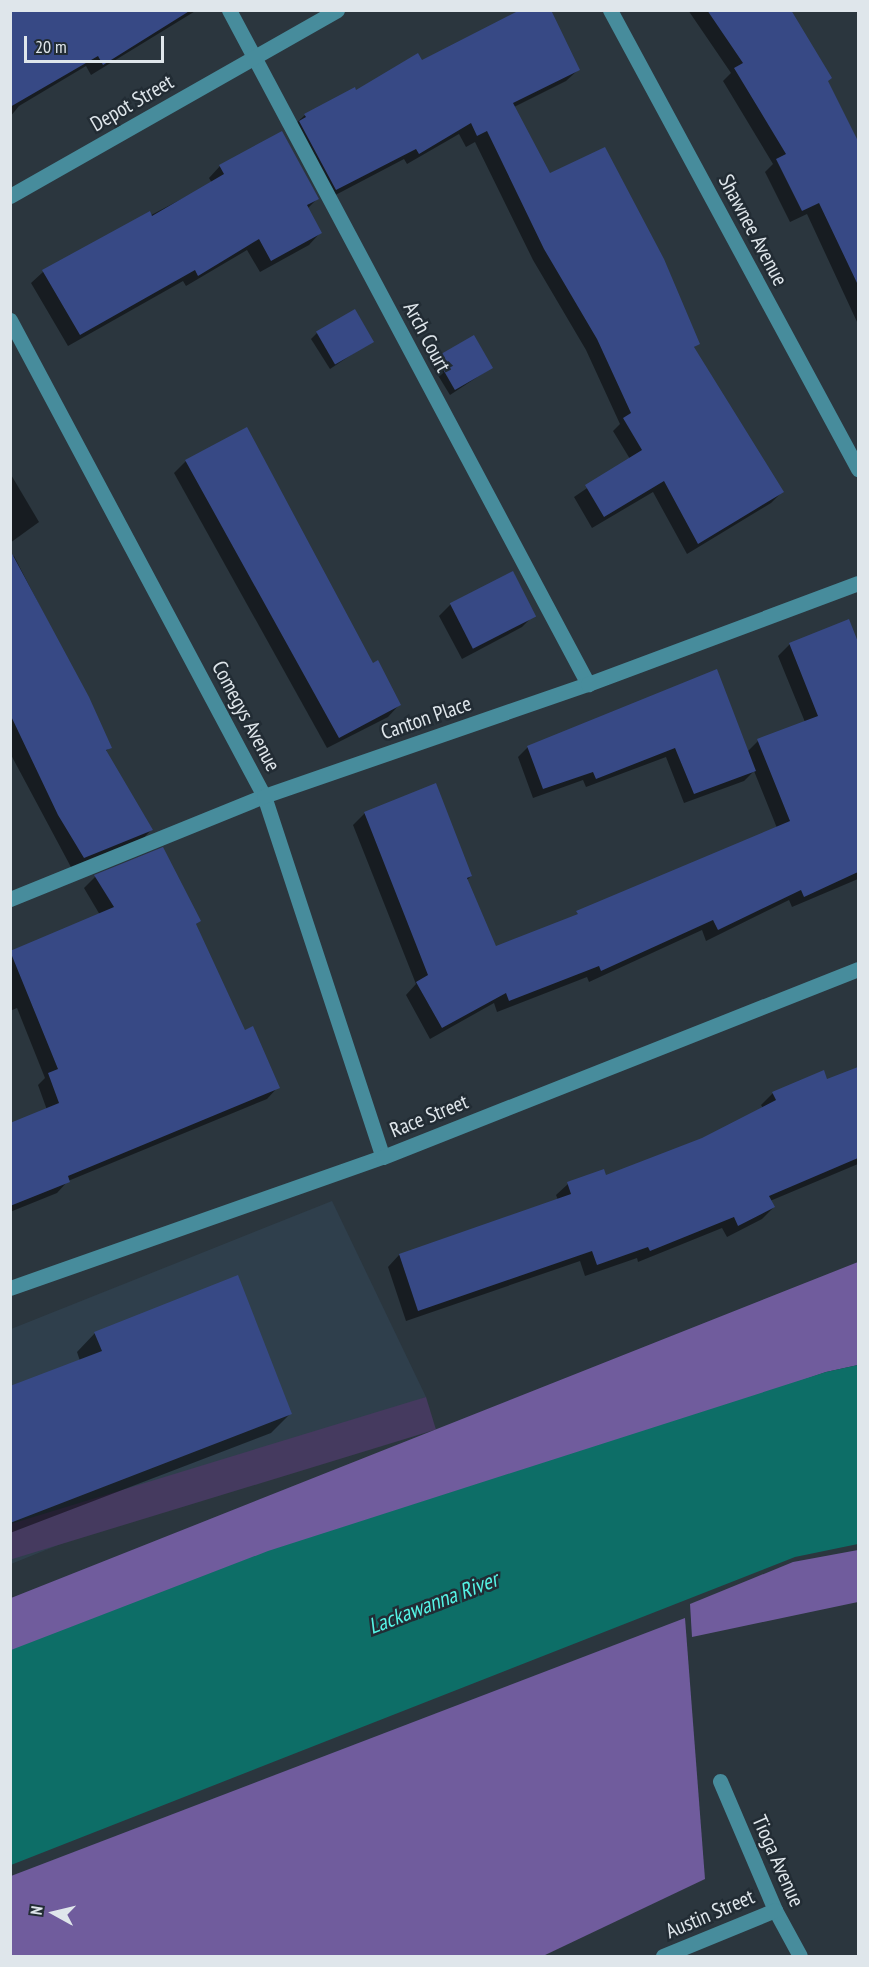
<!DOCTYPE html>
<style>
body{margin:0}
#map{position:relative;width:869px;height:1967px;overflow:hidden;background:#2b363e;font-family:"PT Sans Narrow",sans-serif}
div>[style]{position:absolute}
.built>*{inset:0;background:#2f3f4c}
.green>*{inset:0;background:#453a5f;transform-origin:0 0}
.forest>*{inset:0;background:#705c9d}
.water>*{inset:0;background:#0d6e67}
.shadow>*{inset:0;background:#0007}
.building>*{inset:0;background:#374985;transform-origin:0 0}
.minor>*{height:15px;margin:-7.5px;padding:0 7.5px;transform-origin:7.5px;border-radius:7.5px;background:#478c9c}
span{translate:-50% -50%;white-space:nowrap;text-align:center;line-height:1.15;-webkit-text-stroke:5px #222c34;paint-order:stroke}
.street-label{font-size:21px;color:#dfe6eb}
.water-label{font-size:22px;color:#55f4e6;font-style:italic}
.frame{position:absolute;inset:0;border:12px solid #dfe6eb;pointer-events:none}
.north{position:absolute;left:24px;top:1883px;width:60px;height:60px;-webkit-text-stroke:4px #222c34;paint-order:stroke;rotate:278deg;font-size:16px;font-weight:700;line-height:24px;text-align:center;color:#dfe6eb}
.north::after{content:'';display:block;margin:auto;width:21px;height:27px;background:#dfe6eb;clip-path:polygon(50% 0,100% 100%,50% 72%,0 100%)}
.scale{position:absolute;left:24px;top:36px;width:140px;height:27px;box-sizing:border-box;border:3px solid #dfe6eb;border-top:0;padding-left:8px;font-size:18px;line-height:21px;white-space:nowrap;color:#dfe6eb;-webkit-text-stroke:4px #222c34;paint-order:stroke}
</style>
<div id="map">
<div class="built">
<i style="clip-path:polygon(332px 1201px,426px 1397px,11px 1564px,11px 1329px)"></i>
</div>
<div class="green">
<i style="left:426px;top:1397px;width:34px;height:447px;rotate:73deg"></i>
</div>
<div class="forest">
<i style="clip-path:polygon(858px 1262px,858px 1365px,826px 1372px,11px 1655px,11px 1598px)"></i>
<i style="clip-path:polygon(858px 1550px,858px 1602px,692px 1637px,690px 1604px,793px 1562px)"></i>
<i style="clip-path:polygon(685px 1618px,705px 1879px,543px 1956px,11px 1956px,11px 1876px)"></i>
</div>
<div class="water">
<i style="clip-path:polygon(858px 1365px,858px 1544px,795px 1557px,11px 1865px,11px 1650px,268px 1551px,826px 1372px)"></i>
</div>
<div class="shadow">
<i style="clip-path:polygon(10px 10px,197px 10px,91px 75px,86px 66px,19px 106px,10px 117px)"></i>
<i style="clip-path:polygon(688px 10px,775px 10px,827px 81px,858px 144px,858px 324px,807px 214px,790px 222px,765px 172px,773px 164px,723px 81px,731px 73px)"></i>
<i style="clip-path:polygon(421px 62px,578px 70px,566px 81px,514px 107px,549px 175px,698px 344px,693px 348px,782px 492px,771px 503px,687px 554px,653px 492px,592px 528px,574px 497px,630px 459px,613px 431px,620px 424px,586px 350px,533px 260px,475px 142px,466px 147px,459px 134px,407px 164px,404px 159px,324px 201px,293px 126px,305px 115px)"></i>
<i style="clip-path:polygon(220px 166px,317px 199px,307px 209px,320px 233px,309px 245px,260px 272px,247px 250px,186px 286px,183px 281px,68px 346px,31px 283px,43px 272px,212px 183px,209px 178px)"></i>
<i style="clip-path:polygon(317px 333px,372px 341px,330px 369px,311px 339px)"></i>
<i style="clip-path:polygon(437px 359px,491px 368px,450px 395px,431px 364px)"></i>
<i style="clip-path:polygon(186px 461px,373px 665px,399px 705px,388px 717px,327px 748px,174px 473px)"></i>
<i style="clip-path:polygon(10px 473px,39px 522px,10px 543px)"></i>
<i style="clip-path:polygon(14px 556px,87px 698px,110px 747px,105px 752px,151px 830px,140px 842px,72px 869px,10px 753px,10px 558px)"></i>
<i style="clip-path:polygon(451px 604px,534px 615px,522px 627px,462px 659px,439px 616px)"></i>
<i style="clip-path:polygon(848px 621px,858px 646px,858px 879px,792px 907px,789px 900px,706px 941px,702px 930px,589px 982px,587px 977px,497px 1012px,494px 1003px,430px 1039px,406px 995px,416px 984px,353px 825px,365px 813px,471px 876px,467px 880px,495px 948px,572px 918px,777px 828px,754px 771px,744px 781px,684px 803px,666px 757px,586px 787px,583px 780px,533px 798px,518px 757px,528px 747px,716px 671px,747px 752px,758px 741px,805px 722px,778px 656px,790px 644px)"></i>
<i style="clip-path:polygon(95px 877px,200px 921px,195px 925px,244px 1032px,278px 1087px,267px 1099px,68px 1181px,57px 1193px,10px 1212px,10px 1125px,47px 1110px,38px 1085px,45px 1078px,17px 1008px,10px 1011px,10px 952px,100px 915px,84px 888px)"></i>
<i style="clip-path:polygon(858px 1069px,858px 1164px,770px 1201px,774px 1207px,762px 1219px,727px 1237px,722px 1228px,638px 1262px,637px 1258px,585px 1276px,580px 1261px,406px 1321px,388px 1267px,399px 1255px,558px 1200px,556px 1195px,568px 1184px,605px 1177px,703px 1140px,763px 1108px,761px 1105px,773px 1093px,827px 1081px)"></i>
<i style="clip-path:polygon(95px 1333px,290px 1414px,271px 1433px,10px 1533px,10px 1388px,80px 1361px,77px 1352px)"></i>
</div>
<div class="building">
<i style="clip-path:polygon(10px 10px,191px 10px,103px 65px,98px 56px,10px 107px)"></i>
<i style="clip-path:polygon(520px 10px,551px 10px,580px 70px,513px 103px,550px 173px,605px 147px,664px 259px,700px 344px,694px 347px,784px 492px,698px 544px,664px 481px,604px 517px,585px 485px,642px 450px,623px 418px,631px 413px,597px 339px,544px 249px,487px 131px,477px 136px,471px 123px,419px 154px,416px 149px,336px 190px,299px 121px,306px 117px,304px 114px,355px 87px,356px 90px,418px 53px,422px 60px)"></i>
<i style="clip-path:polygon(707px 10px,791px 10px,832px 78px,828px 81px,858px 141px,858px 285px,819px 203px,802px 211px,776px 159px,786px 154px,734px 68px,743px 63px)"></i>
<i style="clip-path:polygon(282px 131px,319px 199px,307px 205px,322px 233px,271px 261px,259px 239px,198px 276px,195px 270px,80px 335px,42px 270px,150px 211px,152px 216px,224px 174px,219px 165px)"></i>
<i style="left:355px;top:309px;width:38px;height:45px;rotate:60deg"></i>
<i style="left:474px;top:335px;width:38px;height:44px;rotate:60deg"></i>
<i style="clip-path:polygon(247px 427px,373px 663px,378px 660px,401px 705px,339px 738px,185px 460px)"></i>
<i style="clip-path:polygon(10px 550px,89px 697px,112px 748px,106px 750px,153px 830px,84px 858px,58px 815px,10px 714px)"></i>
<i style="left:513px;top:571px;width:51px;height:71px;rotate:63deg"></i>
<i style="clip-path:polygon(849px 619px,858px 642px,858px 872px,804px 897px,801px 890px,718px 930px,713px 920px,601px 971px,599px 966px,509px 1001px,506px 993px,442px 1028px,416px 982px,428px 975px,364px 812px,436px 783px,472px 876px,467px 878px,496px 946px,578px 914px,576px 911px,790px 821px,757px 739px,818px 716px,789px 643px)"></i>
<i style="clip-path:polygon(717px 669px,756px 771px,694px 794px,675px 748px,596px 779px,593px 772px,543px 789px,527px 746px)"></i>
<i style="clip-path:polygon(163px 847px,201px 921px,196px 924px,245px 1030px,253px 1026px,280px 1088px,68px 1176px,70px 1182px,10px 1206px,10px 1123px,59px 1103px,48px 1073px,58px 1069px,10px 951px,114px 907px,94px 875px)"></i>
<i style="clip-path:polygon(858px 1067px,858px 1158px,769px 1196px,775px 1207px,738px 1226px,734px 1217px,650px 1251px,648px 1247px,597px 1265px,592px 1251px,418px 1311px,399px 1254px,571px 1194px,567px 1182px,604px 1169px,606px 1175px,702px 1138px,776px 1100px,772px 1092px,824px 1070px,827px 1079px)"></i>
<i style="clip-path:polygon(238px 1275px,292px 1414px,10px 1523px,10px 1386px,102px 1351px,94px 1332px)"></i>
</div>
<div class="minor">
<i style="left:229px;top:10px;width:764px;rotate:61.96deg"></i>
<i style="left:610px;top:10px;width:522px;rotate:61.62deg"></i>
<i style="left:10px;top:196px;width:376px;rotate:-29.6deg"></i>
<i style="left:10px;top:320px;width:540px;rotate:61.92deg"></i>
<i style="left:264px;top:796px;width:380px;rotate:71.8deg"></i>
<i style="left:10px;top:899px;width:274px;rotate:-22.1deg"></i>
<i style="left:264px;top:796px;width:343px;rotate:-19.1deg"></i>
<i style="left:588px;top:684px;width:288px;rotate:-20.5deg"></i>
<i style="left:10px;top:1288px;width:395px;rotate:-19.4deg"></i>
<i style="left:383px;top:1157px;width:511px;rotate:-21.59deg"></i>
<i style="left:720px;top:1781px;width:140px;rotate:66.9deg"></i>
<i style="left:775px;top:1910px;width:52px;rotate:61.5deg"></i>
<i style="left:663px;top:1956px;width:121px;rotate:-22.3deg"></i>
</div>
<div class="street-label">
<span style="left:132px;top:103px;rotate:-30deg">Depot Street</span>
<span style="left:753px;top:230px;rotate:62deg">Shawnee Avenue</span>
<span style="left:427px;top:337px;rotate:62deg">Arch Court</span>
<span style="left:246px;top:716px;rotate:62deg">Comegys Avenue</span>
<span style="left:426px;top:718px;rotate:-19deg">Canton Place</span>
<span style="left:429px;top:1116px;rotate:-22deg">Race Street</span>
<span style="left:778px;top:1861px;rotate:66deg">Tioga Avenue</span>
<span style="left:710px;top:1914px;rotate:-23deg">Austin Street</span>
</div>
<div class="water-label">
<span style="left:433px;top:1603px;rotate:-21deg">Lackawanna River</span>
</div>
<div class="frame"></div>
<div class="north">N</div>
<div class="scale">20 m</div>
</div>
